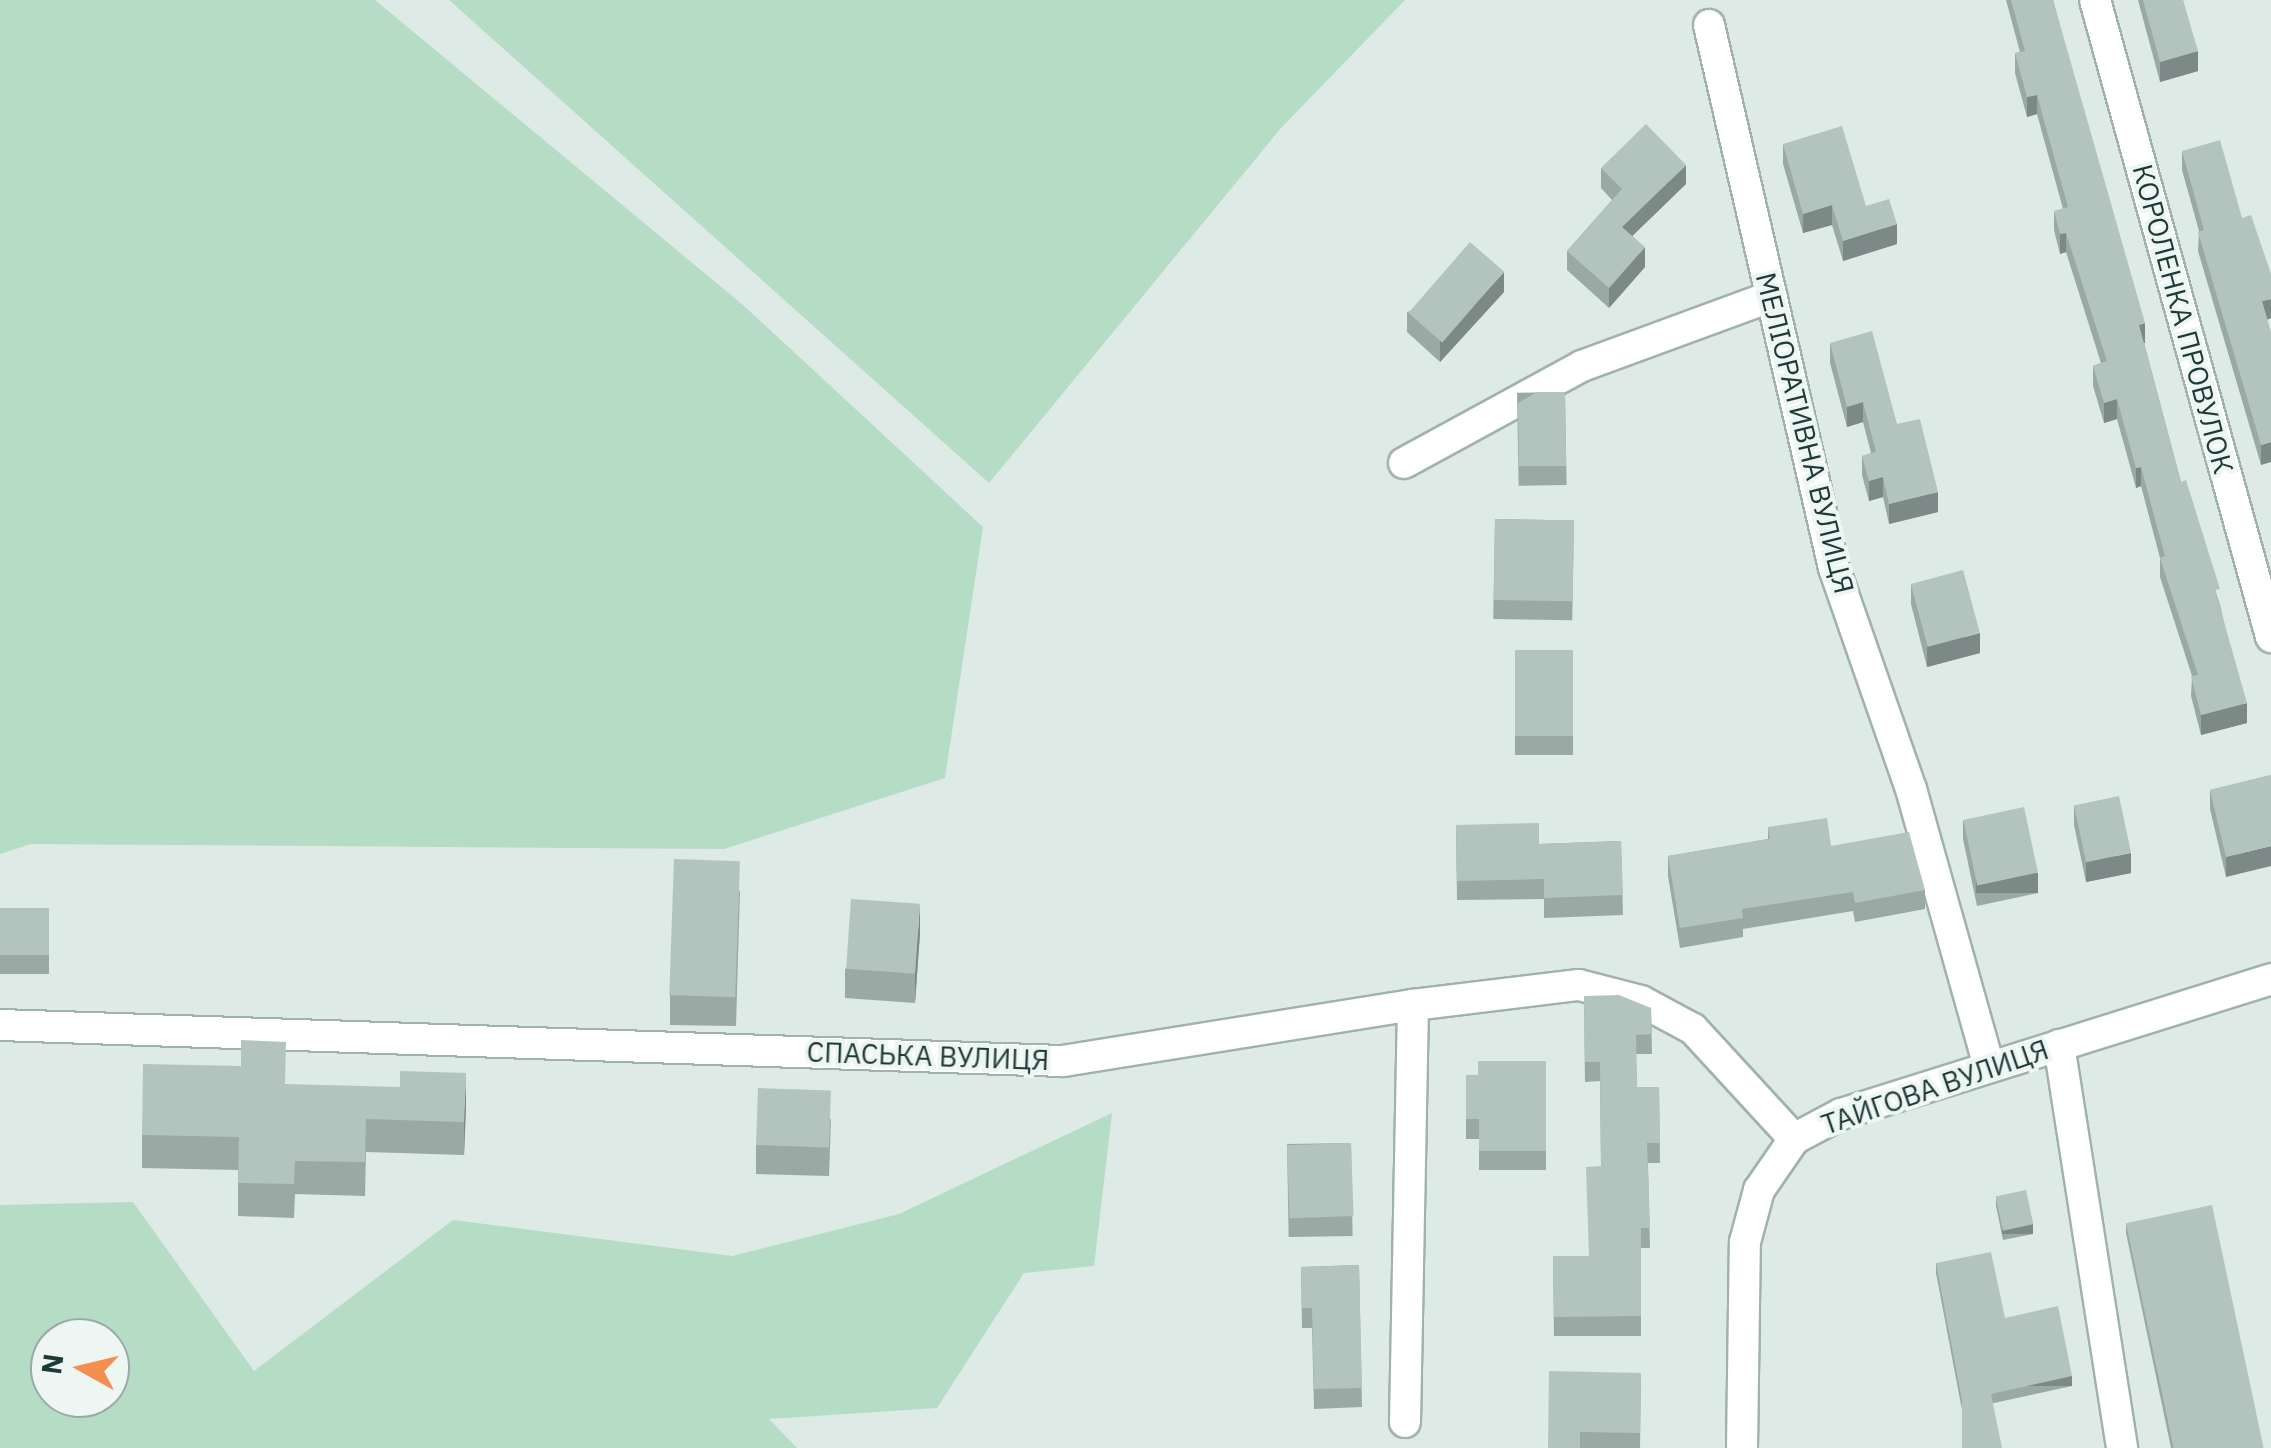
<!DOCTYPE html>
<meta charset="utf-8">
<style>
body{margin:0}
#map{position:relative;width:2271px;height:1448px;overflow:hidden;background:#ddeae6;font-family:"IBM Plex Sans",sans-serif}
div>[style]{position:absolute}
.green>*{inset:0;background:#b5dcc5}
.roads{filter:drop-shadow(2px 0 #a0b1ae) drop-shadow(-2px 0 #a0b1ae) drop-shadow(0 2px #a0b1ae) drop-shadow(0 -2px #a0b1ae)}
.minor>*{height:30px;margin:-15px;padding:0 15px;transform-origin:15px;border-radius:15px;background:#fff}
.wall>*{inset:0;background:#9aa9a4;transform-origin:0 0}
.shaded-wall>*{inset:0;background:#7d8986;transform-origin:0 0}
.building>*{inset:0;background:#b3c4bf;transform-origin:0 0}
span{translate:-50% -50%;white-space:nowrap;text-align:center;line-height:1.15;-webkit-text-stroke:8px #edf6f3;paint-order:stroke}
.street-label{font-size:28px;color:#1f3936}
.north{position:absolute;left:30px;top:1318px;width:100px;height:100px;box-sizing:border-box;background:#edf6f3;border:2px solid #9baaa7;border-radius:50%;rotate:278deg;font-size:28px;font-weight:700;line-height:40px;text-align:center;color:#1f3936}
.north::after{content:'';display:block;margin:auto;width:35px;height:45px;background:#f58f50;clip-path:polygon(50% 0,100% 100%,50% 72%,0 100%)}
</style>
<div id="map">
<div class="green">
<i style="clip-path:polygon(0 0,375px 0,743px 305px,983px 527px,945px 778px,724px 849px,31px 844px,0 854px)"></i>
<i style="clip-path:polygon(449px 0,1405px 0,1281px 128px,989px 483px)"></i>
<i style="clip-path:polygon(evenodd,1112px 1113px,1094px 1266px,1024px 1273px,937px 1408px,769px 1419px,797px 1448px,0 1448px,0 1205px,133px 1202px,254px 1371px,453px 1220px,732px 1256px,899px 1214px,1112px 1113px,50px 1338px,110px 1338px,110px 1398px,50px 1398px,50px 1338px)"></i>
</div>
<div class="roads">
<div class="minor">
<i style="left:2095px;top:0;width:661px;rotate:74.55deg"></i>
<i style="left:1709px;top:25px;width:557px;rotate:77.04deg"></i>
<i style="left:1834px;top:568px;width:234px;rotate:70.8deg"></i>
<i style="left:1911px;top:789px;width:288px;rotate:74.3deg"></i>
<i style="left:1404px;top:463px;width:203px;rotate:-28.6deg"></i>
<i style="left:1582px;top:366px;width:202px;rotate:-20.2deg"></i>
<i style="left:0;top:1025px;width:1064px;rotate:1.94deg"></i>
<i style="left:1063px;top:1061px;width:354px;rotate:-9.1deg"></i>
<i style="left:1413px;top:1005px;width:167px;rotate:-6.9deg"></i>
<i style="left:1579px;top:985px;width:64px;rotate:14.5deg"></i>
<i style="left:1641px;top:1001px;width:59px;rotate:28.3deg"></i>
<i style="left:1693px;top:1029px;width:149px;rotate:47.4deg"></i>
<i style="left:2059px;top:1045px;width:408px;rotate:81.1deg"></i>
<i style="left:1405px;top:1422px;width:417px;rotate:-88.9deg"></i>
<i style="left:1742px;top:1448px;width:206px;rotate:-89.2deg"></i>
<i style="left:1745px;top:1242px;width:54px;rotate:-74.9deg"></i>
<i style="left:1759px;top:1190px;width:62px;rotate:-55.5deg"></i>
<i style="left:1794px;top:1139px;width:53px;rotate:-28deg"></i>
<i style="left:1841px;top:1114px;width:451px;rotate:-17.4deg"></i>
</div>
</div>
<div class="wall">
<i style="clip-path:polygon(2006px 0,2053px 0,2181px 482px,2220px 605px,2247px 723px,2201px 735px,2191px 696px,2192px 676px,2160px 577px,2160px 558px,2141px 486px,2136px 488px,2117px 419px,2104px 423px,2093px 386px,2093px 366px,2101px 363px,2066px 252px,2060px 254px,2054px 230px,2054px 211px,2063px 209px,2037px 114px,2027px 117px,2015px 73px,2015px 53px,2020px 52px)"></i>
<i style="clip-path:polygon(2138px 0,2183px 0,2198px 71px,2160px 82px)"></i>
<i style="clip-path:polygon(1783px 144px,1866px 206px,1897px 244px,1843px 261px,1832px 225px,1803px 233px,1783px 164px)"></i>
<i style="clip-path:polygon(2182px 151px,2271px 318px,2267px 320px,2261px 465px,2198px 251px,2199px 231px,2182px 170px)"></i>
<i style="clip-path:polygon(1601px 168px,1686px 184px,1632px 236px,1645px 267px,1609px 308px,1567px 270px,1567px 251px,1612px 200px,1601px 188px)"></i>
<i style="clip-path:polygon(1504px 292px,1440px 362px,1407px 332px,1407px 312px)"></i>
<i style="clip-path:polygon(1830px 343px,1897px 424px,1938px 512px,1889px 524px,1883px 497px,1869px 501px,1862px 475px,1862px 456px,1871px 453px,1863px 422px,1847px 427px,1830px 363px)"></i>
<i style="left:1565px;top:392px;width:93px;height:48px;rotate:89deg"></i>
<i style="left:1495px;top:519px;width:79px;height:100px;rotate:1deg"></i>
<i style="clip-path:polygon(1911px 584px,1980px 653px,1927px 667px,1911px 604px)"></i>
<i style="left:1515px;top:650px;width:58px;height:105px"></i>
<i style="clip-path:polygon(2271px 775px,2226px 877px,2210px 809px,2210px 790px)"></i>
<i style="clip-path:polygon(2074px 805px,2131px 873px,2086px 882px,2074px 825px)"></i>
<i style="clip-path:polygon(1963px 820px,2038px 893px,1977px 906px,1963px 839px)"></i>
<i style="clip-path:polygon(1456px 825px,1539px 844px,1621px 841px,1623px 915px,1544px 918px,1544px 899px,1457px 900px)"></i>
<i style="clip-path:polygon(1768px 827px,1831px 846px,1925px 890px,1925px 909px,1855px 922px,1853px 911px,1743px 929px,1743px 937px,1680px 948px,1668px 876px,1668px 856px,1768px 839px)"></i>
<i style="clip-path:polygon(740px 890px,736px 1026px,670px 1025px,670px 995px)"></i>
<i style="left:0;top:908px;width:49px;height:66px"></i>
<i style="clip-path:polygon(920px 933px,915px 1003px,845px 998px,845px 969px)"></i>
<i style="clip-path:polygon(1584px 996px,1651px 1008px,1652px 1054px,1636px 1054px,1637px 1087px,1659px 1087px,1660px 1163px,1648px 1163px,1650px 1248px,1641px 1248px,1641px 1336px,1554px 1336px,1553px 1256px,1589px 1256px,1601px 1166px,1600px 1081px,1585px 1082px)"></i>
<i style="clip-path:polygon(1546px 1061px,1546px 1170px,1479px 1170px,1479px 1139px,1466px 1139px,1466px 1075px,1478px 1075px)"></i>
<i style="clip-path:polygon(285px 1084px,466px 1106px,464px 1155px,366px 1152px,365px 1196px,295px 1194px,294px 1218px,238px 1216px,238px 1170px,142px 1168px,142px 1135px)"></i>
<i style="clip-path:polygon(831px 1119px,829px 1176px,756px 1174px,756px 1145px)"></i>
<i style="left:1351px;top:1143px;width:93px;height:64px;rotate:89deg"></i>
<i style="clip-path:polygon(1996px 1196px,2033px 1234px,2003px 1240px,1996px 1206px)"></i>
<i style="clip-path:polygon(2126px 1223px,2262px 1448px,2171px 1448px,2126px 1233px)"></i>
<i style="clip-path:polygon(1936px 1263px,2005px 1318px,2072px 1386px,1962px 1410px,1936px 1273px)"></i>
<i style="clip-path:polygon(1359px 1265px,1362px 1407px,1314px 1409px,1312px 1328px,1302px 1328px,1301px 1267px)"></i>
<i style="clip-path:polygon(1641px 1373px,1640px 1448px,1548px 1448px)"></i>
</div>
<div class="shaded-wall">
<i style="clip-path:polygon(2198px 51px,2198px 71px,2160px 82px,2160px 62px)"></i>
<i style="clip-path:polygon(2037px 95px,2037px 114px,2027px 117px,2027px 97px)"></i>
<i style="clip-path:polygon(1686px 165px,1686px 184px,1622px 246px,1622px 227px)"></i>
<i style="clip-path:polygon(1832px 205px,1832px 225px,1803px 233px,1803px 214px)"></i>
<i style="clip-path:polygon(1897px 224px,1897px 244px,1843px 261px,1843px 241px)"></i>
<i style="clip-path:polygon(2066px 233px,2066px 252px,2060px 254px,2060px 234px)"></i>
<i style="clip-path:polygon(1645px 247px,1645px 267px,1609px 308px,1609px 288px)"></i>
<i style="clip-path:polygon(1504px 272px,1504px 292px,1440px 362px,1440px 342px)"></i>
<i style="clip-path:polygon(2271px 299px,2271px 318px,2262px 321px,2262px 301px)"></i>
<i style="clip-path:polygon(2145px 323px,2145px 343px,2139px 345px,2139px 325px)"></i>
<i style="clip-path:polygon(2117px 399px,2117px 419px,2104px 423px,2104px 403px)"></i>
<i style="clip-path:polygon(1863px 402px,1863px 422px,1847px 427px,1847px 407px)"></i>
<i style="clip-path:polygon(2271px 442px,2271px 462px,2261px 465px,2261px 445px)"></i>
<i style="clip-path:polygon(2141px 467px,2141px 486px,2136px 488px,2136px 468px)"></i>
<i style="clip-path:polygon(1883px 477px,1883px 497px,1869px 501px,1869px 481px)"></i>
<i style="clip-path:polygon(1938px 492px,1938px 512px,1889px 524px,1889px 504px)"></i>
<i style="clip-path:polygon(1980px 633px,1980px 653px,1927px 667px,1927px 647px)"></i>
<i style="clip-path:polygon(2247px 703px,2247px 723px,2201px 735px,2201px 715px)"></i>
<i style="clip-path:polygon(2271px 846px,2271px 866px,2226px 877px,2226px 857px)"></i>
<i style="clip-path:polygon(2131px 853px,2131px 873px,2086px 882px,2086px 862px)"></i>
<i style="left:2038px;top:873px;width:20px;height:62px;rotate:90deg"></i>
<i style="clip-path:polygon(920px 904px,920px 933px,915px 1003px,915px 974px)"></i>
<i style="clip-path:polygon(466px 1073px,466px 1106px,464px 1155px,464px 1122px)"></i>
<i style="left:2033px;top:1224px;width:10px;height:31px;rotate:90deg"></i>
<i style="left:2072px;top:1376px;width:10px;height:83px;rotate:90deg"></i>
</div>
<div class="building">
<i style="clip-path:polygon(2011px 0,2053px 0,2145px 323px,2139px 325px,2181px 482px,2186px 480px,2220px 589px,2215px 590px,2247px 703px,2201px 715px,2191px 676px,2198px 675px,2160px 558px,2165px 556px,2141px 467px,2136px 468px,2117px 399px,2104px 403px,2093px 366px,2107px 361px,2066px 233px,2060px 234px,2054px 211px,2068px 207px,2037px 95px,2027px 97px,2015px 53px,2025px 51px)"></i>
<i style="clip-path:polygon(2143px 0,2183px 0,2198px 51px,2160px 62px)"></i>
<i style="clip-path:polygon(1646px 124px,1686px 165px,1622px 227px,1645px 247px,1609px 288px,1567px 251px,1622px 189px,1601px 168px)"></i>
<i style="clip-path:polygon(1842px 126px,1866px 206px,1889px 199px,1897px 224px,1843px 241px,1832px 205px,1803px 214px,1783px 144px)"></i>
<i style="clip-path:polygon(2220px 140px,2242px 218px,2251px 215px,2271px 274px,2271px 299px,2262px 301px,2271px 332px,2271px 442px,2261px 445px,2198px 232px,2204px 230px,2182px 151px)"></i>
<i style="left:1470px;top:242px;width:45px;height:94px;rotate:41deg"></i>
<i style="clip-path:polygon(1872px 331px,1897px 424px,1920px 419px,1938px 492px,1889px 504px,1883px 477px,1869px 481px,1862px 456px,1876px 452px,1863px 402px,1847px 407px,1830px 343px)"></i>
<i style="clip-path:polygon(1537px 392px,1565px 392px,1566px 466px,1519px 466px,1518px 403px)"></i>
<i style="left:1495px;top:519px;width:79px;height:81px;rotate:1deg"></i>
<i style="left:1963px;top:570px;width:65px;height:54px;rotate:75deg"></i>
<i style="left:1515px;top:650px;width:58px;height:86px"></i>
<i style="clip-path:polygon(2271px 775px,2271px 846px,2226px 857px,2210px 790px)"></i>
<i style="left:2119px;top:796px;width:58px;height:46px;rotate:78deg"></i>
<i style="left:2024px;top:807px;width:67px;height:62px;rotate:78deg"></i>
<i style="clip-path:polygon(1827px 818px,1831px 846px,1909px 832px,1925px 890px,1855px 903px,1853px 892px,1742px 909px,1743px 918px,1680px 928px,1668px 856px,1770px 839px,1768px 827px)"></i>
<i style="clip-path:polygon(1539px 823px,1539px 844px,1621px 841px,1623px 895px,1544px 898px,1544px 879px,1457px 881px,1456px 825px)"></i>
<i style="left:674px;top:859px;width:66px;height:136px;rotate:2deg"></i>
<i style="left:851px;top:899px;width:69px;height:70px;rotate:4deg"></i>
<i style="left:0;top:908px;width:49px;height:47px"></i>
<i style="clip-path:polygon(1619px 995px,1651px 1008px,1652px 1034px,1636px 1035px,1637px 1087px,1659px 1087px,1660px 1143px,1647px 1143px,1650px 1228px,1641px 1228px,1641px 1316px,1554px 1317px,1553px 1256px,1589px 1256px,1586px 1167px,1601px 1166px,1600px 1062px,1585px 1062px,1584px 996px)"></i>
<i style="clip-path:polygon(241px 1040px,286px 1042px,285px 1084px,400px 1087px,400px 1071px,466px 1073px,464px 1122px,366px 1119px,365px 1162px,295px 1161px,294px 1184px,238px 1183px,239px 1137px,142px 1135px,143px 1064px,241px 1066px)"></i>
<i style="clip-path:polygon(1478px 1061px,1546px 1061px,1546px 1151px,1479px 1151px,1479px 1119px,1466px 1119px,1466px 1075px,1478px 1075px)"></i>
<i style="left:758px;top:1088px;width:73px;height:57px;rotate:2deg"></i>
<i style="left:1351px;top:1143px;width:73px;height:64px;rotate:88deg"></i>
<i style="left:2026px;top:1190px;width:35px;height:31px;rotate:78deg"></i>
<i style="left:2212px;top:1205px;width:248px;height:88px;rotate:78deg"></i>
<i style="clip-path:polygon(1991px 1252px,2005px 1318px,2058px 1306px,2072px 1376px,1991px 1394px,2002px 1448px,1962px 1448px,1962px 1400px,1936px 1263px)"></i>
<i style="clip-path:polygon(1359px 1265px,1362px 1388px,1314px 1389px,1312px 1308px,1302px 1308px,1301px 1267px)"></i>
<i style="clip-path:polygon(1549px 1371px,1641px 1373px,1640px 1433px,1580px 1432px,1580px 1448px,1548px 1448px)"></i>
</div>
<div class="street-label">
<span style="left:2183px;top:319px;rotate:75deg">КОРОЛЕНКА ПРОВУЛОК</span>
<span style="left:1805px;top:433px;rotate:76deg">МЕЛІОРАТИВНА ВУЛИЦЯ</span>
<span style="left:928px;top:1056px;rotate:2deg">СПАСЬКА ВУЛИЦЯ</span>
<span style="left:1935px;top:1087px;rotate:-19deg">ТАЙГОВА ВУЛИЦЯ</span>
</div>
<div class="north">N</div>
</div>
